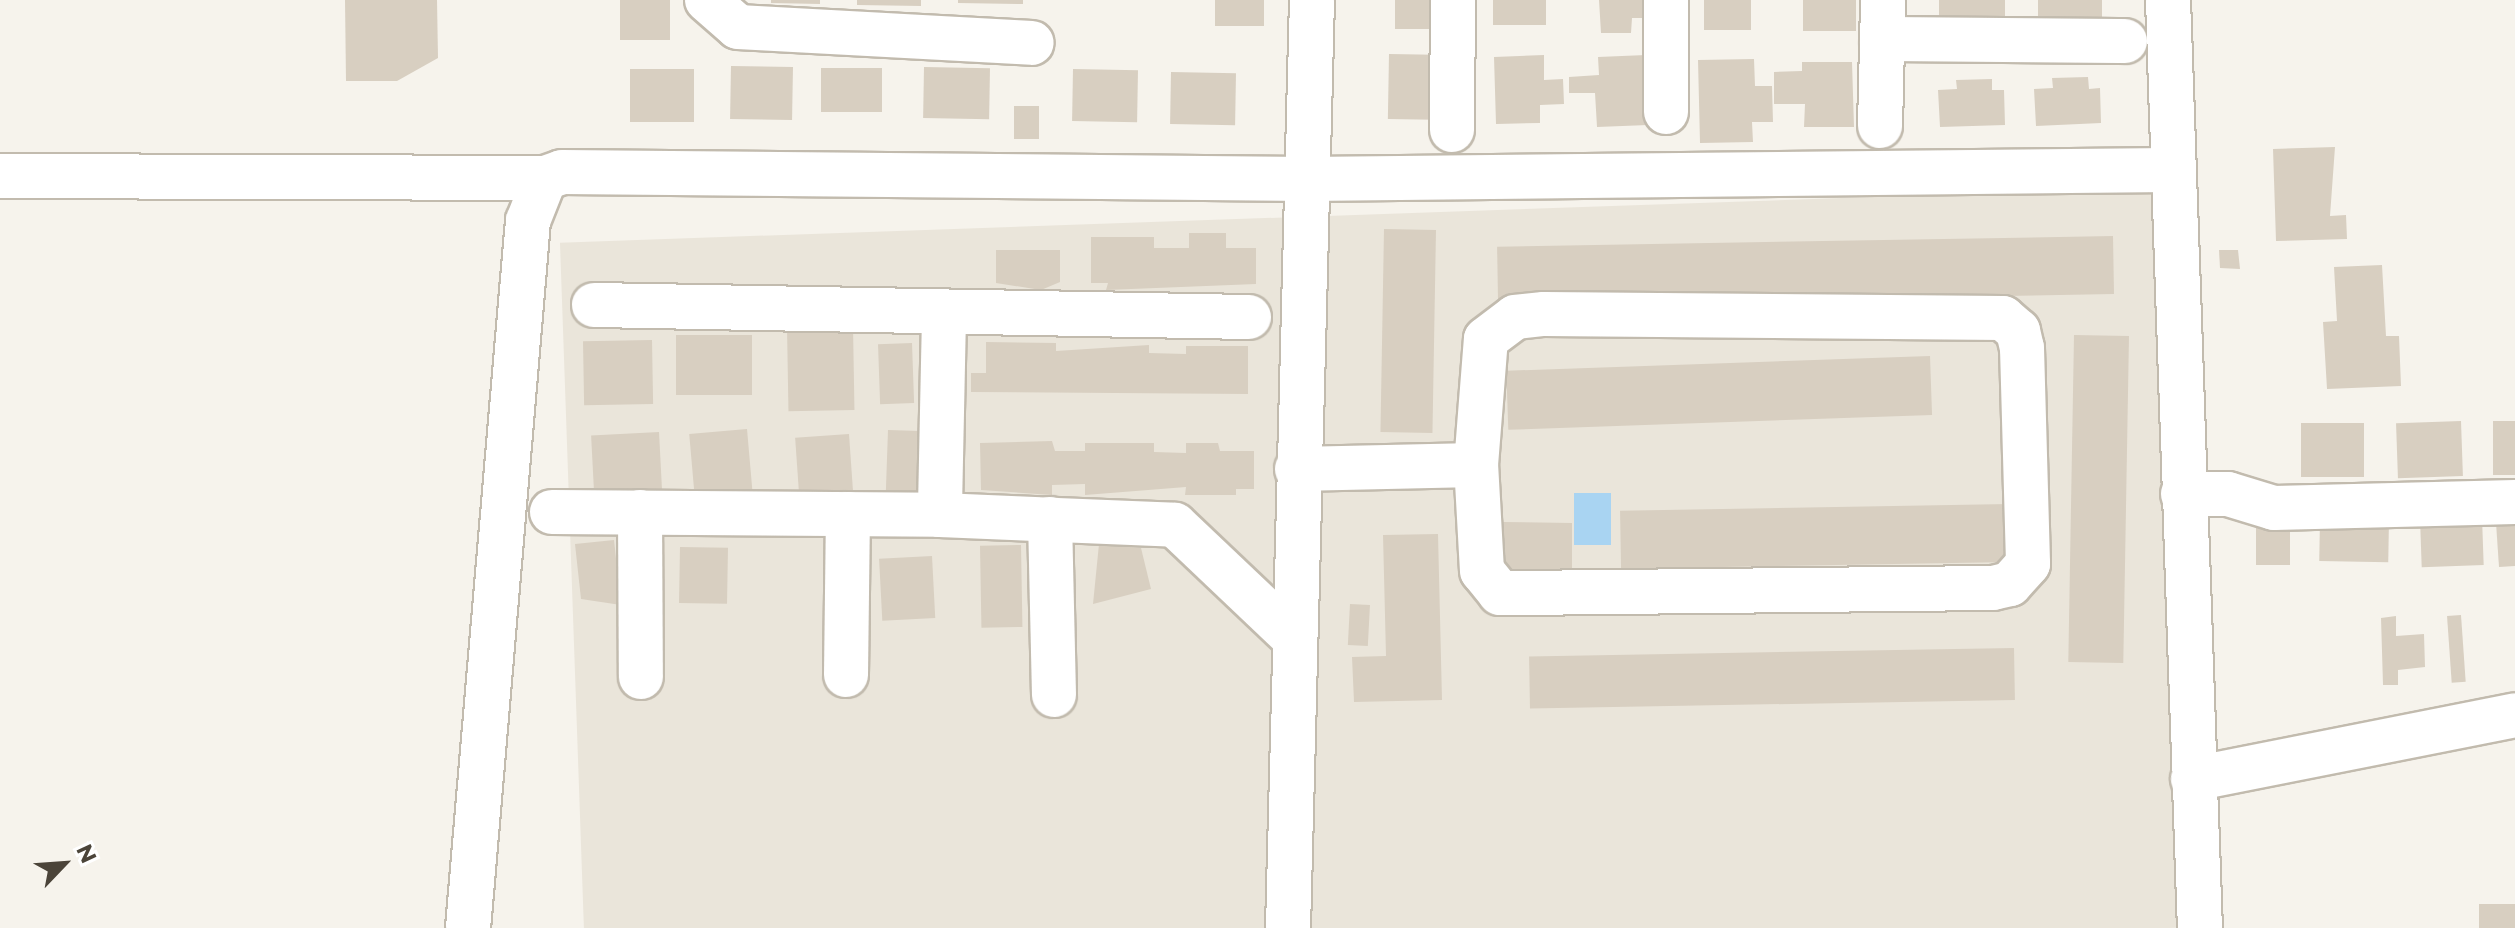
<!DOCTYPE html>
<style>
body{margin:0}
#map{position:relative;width:2515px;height:928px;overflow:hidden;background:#f6f3ec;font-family:Montserrat,sans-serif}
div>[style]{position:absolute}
.residential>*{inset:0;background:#eae5da;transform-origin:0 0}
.water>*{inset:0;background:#a9d4f2;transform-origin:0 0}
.building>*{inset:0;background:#d8cfc1;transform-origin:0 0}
.roads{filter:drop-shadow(2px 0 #c2bbae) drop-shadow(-2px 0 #c2bbae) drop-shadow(0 2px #c2bbae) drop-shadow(0 -2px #c2bbae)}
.minor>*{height:44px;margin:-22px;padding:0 22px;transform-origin:22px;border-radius:22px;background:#fff}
span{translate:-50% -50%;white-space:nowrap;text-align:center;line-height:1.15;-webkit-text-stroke:7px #fff;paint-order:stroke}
.north{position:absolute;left:24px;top:824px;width:80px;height:80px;-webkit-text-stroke:6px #fff;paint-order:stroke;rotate:65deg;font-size:22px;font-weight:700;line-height:32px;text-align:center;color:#4b4439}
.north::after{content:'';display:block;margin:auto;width:28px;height:36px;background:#4b4439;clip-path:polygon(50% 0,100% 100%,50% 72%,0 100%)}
</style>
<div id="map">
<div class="residential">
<i style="left:2156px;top:187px;width:741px;height:1597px;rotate:88deg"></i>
</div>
<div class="water">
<i style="left:1574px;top:493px;width:37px;height:52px"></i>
</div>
<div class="building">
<i style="clip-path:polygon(345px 0,437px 0,438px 58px,397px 81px,346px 81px)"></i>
<i style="left:620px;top:0;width:50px;height:40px"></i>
<i style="clip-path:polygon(771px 0,820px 0,820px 4px,771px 3px)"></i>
<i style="clip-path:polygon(857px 0,921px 0,921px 6px,857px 5px)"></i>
<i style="clip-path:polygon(958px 0,1023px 0,1023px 4px,958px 3px)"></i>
<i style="left:1215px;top:0;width:49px;height:26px"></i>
<i style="left:1395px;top:0;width:42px;height:29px"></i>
<i style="left:1493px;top:0;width:53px;height:25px"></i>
<i style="clip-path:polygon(1599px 0,1645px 0,1645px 18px,1632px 18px,1631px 33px,1601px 33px)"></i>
<i style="left:1704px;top:0;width:47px;height:30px"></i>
<i style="left:1803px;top:0;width:53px;height:31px"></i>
<i style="left:1939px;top:0;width:66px;height:19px"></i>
<i style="left:2038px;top:0;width:64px;height:20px"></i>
<i style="left:1389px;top:54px;width:46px;height:65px;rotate:1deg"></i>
<i style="clip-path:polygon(1544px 55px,1544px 80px,1563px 79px,1564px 104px,1540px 105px,1540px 123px,1496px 124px,1494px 57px)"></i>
<i style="clip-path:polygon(1646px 55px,1648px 125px,1597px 127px,1595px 93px,1569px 93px,1569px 77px,1599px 75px,1598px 57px)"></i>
<i style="clip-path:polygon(1754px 59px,1755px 86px,1772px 86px,1773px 122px,1752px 122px,1753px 142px,1700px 143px,1698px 60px)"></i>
<i style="clip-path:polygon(1802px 62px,1852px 62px,1854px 127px,1804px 127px,1805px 104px,1774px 104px,1774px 72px,1802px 71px)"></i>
<i style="left:731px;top:66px;width:62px;height:53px;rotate:1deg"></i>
<i style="left:924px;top:67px;width:66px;height:51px;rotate:1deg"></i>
<i style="left:821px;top:68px;width:61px;height:44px"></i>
<i style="left:630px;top:69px;width:64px;height:53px"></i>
<i style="left:1073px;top:69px;width:65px;height:52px;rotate:1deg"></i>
<i style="left:1171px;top:72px;width:65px;height:52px;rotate:1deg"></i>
<i style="clip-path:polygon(2088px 77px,2089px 89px,2100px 88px,2101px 123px,2036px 126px,2034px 89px,2053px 88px,2052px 78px)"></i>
<i style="clip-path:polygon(1992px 79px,1992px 90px,2004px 90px,2005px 125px,1940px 127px,1938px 90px,1957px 89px,1956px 80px)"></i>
<i style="left:1039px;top:106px;width:33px;height:25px;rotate:90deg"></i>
<i style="clip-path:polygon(2335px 147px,2330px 216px,2346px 215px,2347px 239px,2276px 241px,2273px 149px)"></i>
<i style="left:1384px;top:229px;width:52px;height:203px;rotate:1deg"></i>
<i style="clip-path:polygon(1189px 233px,1226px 233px,1226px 248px,1256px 248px,1256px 284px,1106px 290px,1108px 283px,1091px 283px,1091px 237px,1154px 237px,1154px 248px,1189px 248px)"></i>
<i style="left:2113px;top:236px;width:58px;height:616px;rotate:89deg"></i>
<i style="clip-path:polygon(996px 250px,1060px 250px,1060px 282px,1041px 290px,996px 283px)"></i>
<i style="clip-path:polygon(2219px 250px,2238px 250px,2240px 269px,2220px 268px)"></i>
<i style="clip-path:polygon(2382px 265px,2386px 336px,2399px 336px,2401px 386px,2327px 389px,2323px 322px,2337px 321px,2334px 267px)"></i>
<i style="left:853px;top:326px;width:84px;height:66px;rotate:89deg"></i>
<i style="left:676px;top:335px;width:76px;height:60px"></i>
<i style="left:2074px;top:335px;width:55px;height:327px;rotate:1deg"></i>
<i style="left:652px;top:340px;width:64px;height:69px;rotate:89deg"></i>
<i style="clip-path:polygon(986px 342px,1056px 343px,1056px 351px,1149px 345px,1149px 353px,1186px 354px,1186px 346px,1248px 346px,1248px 394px,971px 392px,971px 373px,986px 373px)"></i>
<i style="left:912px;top:343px;width:60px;height:34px;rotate:88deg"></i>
<i style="left:1930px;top:356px;width:59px;height:424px;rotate:88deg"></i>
<i style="left:2461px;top:421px;width:55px;height:65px;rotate:88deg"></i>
<i style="left:2515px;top:421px;width:54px;height:22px;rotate:90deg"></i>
<i style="left:2301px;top:423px;width:63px;height:54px"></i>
<i style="left:747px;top:429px;width:63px;height:58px;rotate:85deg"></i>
<i style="left:888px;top:430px;width:32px;height:67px;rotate:2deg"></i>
<i style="left:659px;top:432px;width:62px;height:68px;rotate:87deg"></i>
<i style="left:849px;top:434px;width:65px;height:54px;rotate:86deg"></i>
<i style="clip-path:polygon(1052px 441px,1055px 451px,1085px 451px,1085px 443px,1154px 443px,1154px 452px,1186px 453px,1186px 443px,1218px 443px,1220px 451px,1254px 451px,1254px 489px,1236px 489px,1236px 495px,1185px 495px,1186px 487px,1085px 495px,1085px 484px,1052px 485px,1052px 495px,981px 490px,980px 443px)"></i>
<i style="left:2009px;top:504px;width:58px;height:389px;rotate:89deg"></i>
<i style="clip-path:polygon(2515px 506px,2515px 566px,2499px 567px,2495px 508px)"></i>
<i style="left:2482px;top:517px;width:48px;height:62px;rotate:88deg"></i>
<i style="left:2320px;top:518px;width:69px;height:43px;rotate:1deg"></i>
<i style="left:2256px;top:519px;width:34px;height:46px"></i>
<i style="clip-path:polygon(1503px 522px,1572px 523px,1572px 587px,1503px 572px)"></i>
<i style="clip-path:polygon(1438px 534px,1442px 700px,1354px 702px,1352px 657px,1386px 656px,1383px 535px)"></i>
<i style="clip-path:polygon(614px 540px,621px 605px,581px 599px,575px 544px)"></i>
<i style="clip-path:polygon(1099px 544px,1141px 548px,1151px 589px,1093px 604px)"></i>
<i style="left:1021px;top:545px;width:82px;height:41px;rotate:89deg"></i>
<i style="left:680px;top:547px;width:48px;height:56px;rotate:1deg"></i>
<i style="left:932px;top:556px;width:62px;height:53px;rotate:87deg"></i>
<i style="left:1350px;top:604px;width:20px;height:41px;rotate:3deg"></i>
<i style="left:2461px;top:615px;width:67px;height:14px;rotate:86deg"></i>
<i style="clip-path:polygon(2396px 616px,2396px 636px,2424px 634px,2425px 667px,2398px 670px,2398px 685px,2383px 685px,2381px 618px)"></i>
<i style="left:2014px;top:648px;width:52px;height:485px;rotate:89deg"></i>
<i style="left:2515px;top:904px;width:24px;height:36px;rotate:90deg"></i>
</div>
<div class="roads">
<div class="minor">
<i style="left:707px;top:0;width:41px;rotate:41.1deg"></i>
<i style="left:738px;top:27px;width:294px;rotate:3.1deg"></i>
<i style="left:1666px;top:0;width:112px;rotate:90deg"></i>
<i style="left:2168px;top:0;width:929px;rotate:88.03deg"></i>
<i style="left:1882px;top:39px;width:243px;rotate:0.5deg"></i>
<i style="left:1880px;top:126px;width:126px;rotate:-88.6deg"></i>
<i style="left:1452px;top:130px;width:130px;rotate:-89.6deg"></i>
<i style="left:0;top:176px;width:545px;rotate:0.21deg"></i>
<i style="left:594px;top:305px;width:655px;rotate:1.05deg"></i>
<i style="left:1544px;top:314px;width:459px;rotate:0.5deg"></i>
<i style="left:2003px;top:318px;width:20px;rotate:41deg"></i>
<i style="left:2018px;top:331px;width:17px;rotate:77deg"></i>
<i style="left:2022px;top:348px;width:216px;rotate:88.4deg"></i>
<i style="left:2028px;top:564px;width:27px;rotate:132deg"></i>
<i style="left:2010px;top:584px;width:17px;rotate:167deg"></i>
<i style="left:1993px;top:588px;width:493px;rotate:179.4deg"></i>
<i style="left:1500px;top:593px;width:28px;rotate:-129deg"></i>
<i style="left:1482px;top:571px;width:106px;rotate:-93.2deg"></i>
<i style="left:1476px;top:465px;width:126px;rotate:-85.5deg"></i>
<i style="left:1486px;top:339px;width:36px;rotate:-37deg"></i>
<i style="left:1515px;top:317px;width:29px;rotate:-6deg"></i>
<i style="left:944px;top:316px;width:199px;rotate:91.2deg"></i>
<i style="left:940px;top:515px;width:235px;rotate:2.4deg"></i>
<i style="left:1175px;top:525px;width:161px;rotate:43.5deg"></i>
<i style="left:1297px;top:469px;width:179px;rotate:-1.3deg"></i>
<i style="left:2183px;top:494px;width:45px"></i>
<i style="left:2228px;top:494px;width:48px;rotate:16.9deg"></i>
<i style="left:2274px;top:508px;width:241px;rotate:-1.4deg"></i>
<i style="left:552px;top:512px;width:388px;rotate:0.4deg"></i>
<i style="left:640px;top:512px;width:165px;rotate:89.7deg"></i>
<i style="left:1050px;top:519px;width:176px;rotate:88.7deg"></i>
<i style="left:846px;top:675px;width:161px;rotate:-89.3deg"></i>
<i style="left:2193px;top:779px;width:328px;rotate:-11.2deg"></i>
<i style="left:468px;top:928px;width:710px;rotate:-85.15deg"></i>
<i style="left:528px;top:221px;width:46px;rotate:-68.4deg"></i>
<i style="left:545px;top:178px;width:18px;rotate:-19deg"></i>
<i style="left:562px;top:172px;width:745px;rotate:0.54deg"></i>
<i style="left:1307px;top:179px;width:864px;rotate:-0.6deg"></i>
<i style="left:1288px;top:928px;width:928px;rotate:-88.52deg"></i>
</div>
</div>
<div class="north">N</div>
</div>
